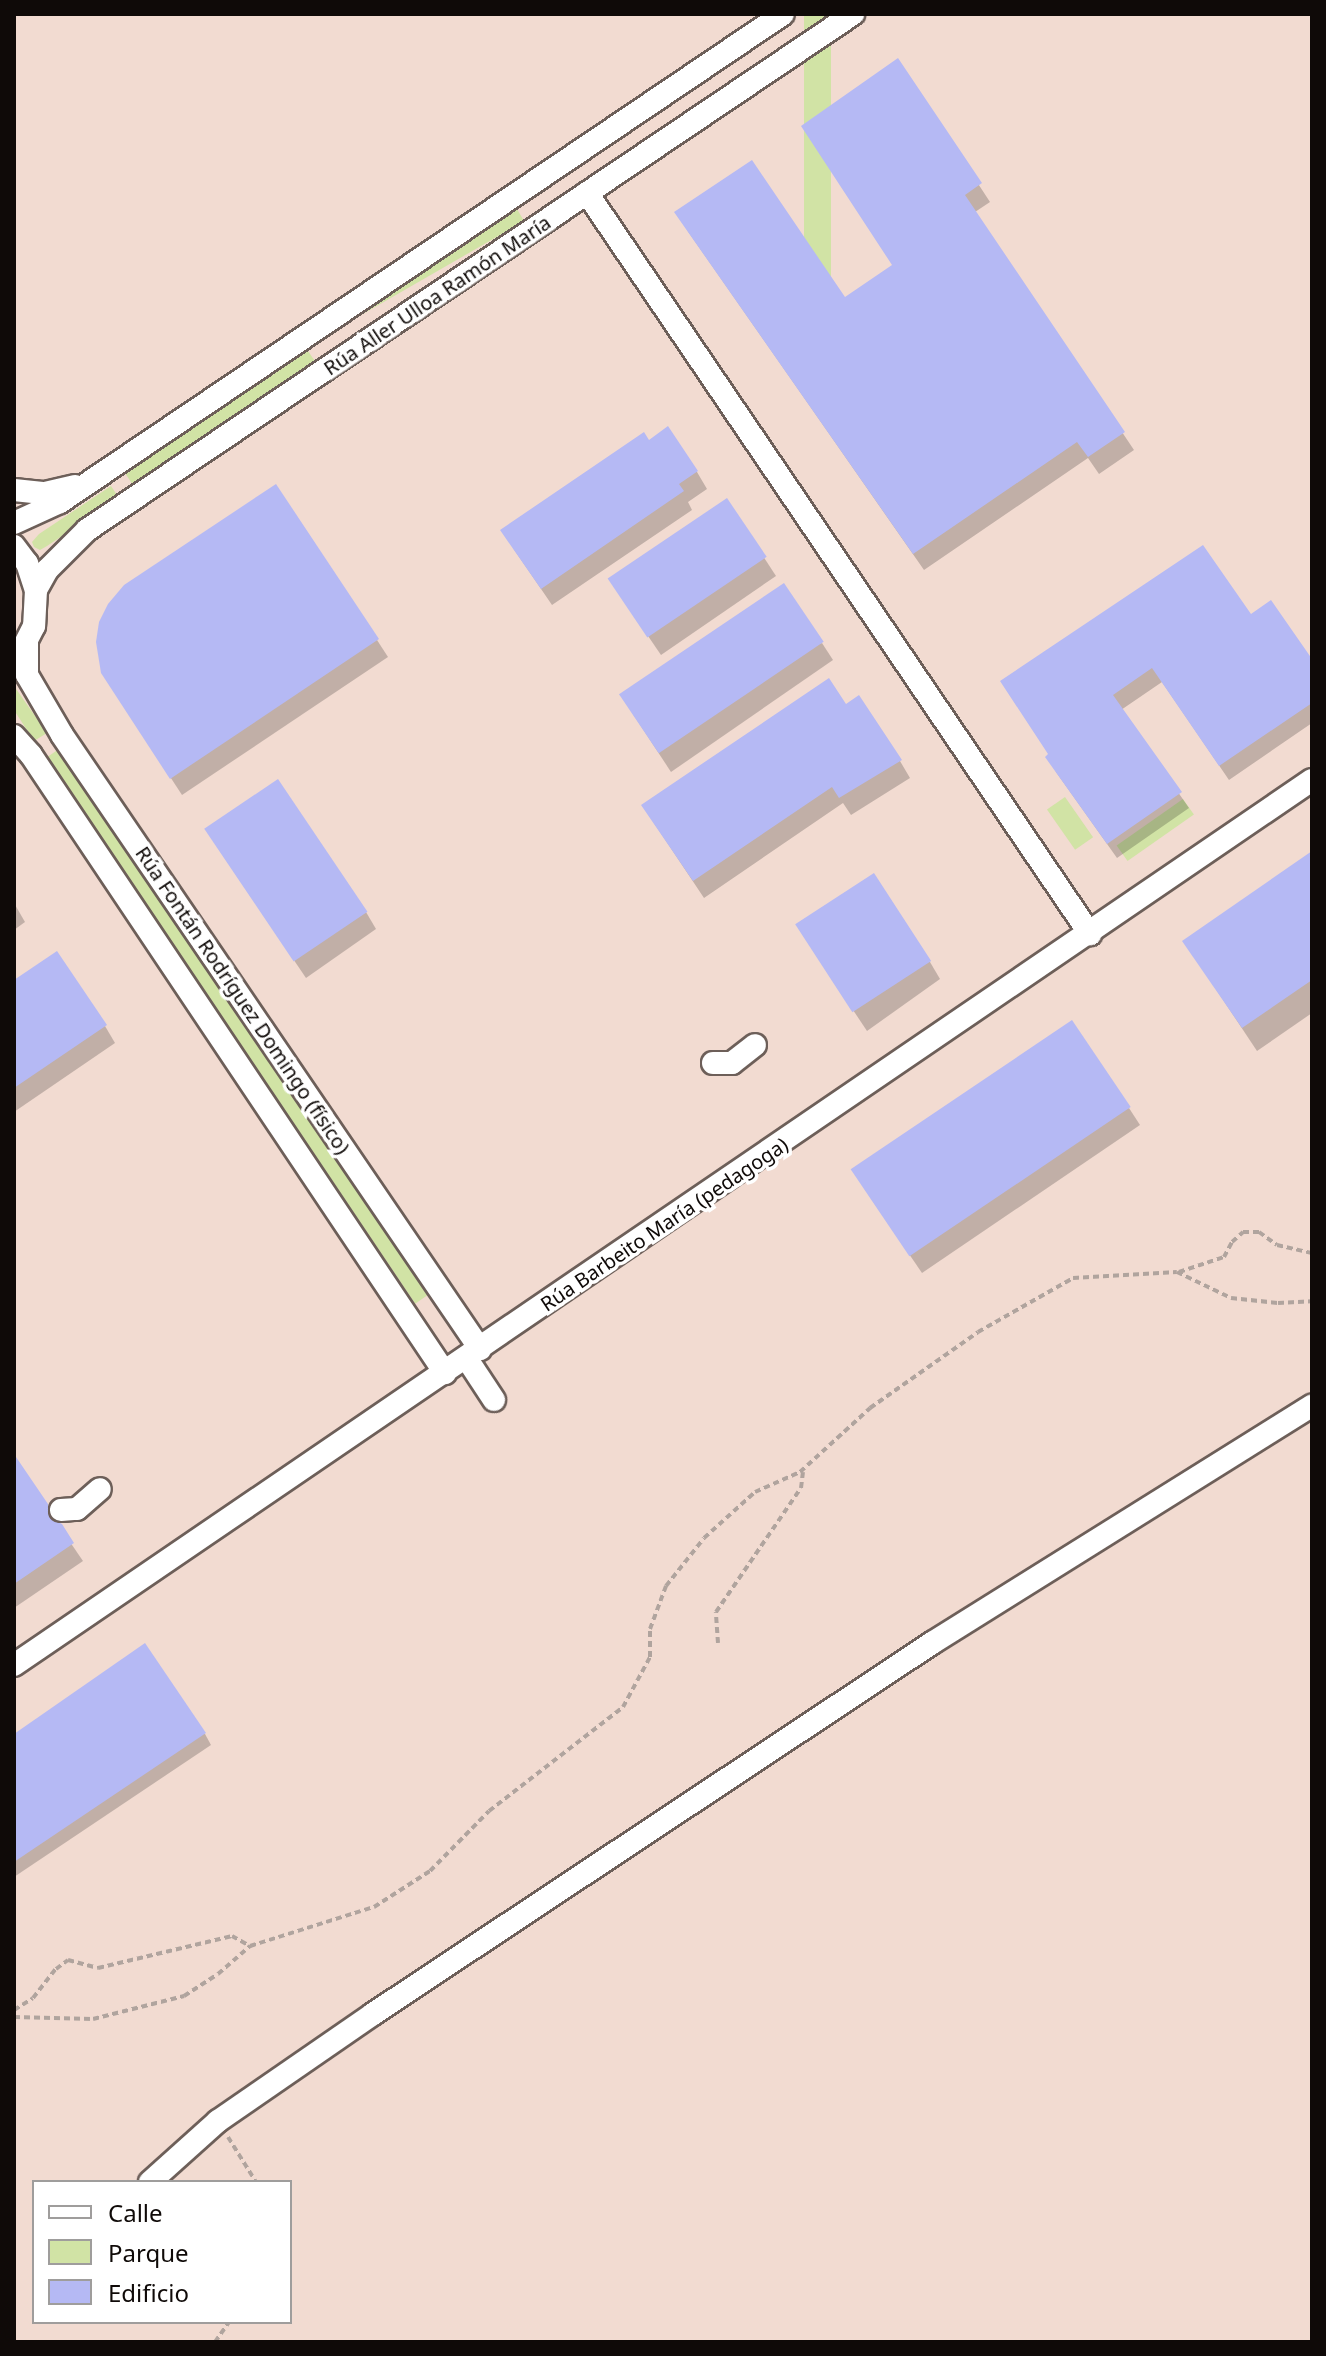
<!DOCTYPE html>
<meta charset="utf-8">
<style>
body{margin:0}
#map{position:relative;width:1326px;height:2356px;overflow:hidden;background:#faeae2;font-family:"Noto Sans",sans-serif}
div>[style]{position:absolute}
.built>*{inset:0;background:#f2dbd1}
.green>*{inset:0;background:#d1e3a5;transform-origin:0 0}
.shadow>*{inset:0;background:#0003}
.building>*{inset:0;background:#b5b9f4;transform-origin:0 0}
.path>*{height:4px;margin-top:-2px;transform-origin:0;background:repeating-linear-gradient(90deg,#b0a49e 0 6px,transparent 0 10px)}
.roads{filter:drop-shadow(2px 0 #6d5f59) drop-shadow(-2px 0 #6d5f59) drop-shadow(0 2px #6d5f59) drop-shadow(0 -2px #6d5f59)}
.minor>*{height:22px;margin:-11px;padding:0 11px;transform-origin:11px;border-radius:11px;background:#fff}
span{translate:-50% -50%;white-space:nowrap;text-align:center;line-height:1.15;-webkit-text-stroke:7px #fff;paint-order:stroke}
.street-label{font-size:20px;color:#0f0a08}
.frame{position:absolute;inset:0;border:16px solid #0f0a08;pointer-events:none}
.legend{position:absolute;left:32px;top:2180px;width:260px;height:144px;box-sizing:border-box;background:#fff;border:2px solid #9f9d9c;margin:0;padding:10px 14px;list-style:none;font-size:24px;color:#0f0a08}
.legend li{display:flex;align-items:center;gap:16px;height:40px}
.legend b{width:40px;border:2px solid #9f9d9c}
</style>
<div id="map">
<div class="built">
<i style="clip-path:polygon(evenodd,14px 14px,1312px 14px,1312px 2342px,14px 2342px,14px 14px,34px 2182px,290px 2182px,290px 2322px,34px 2322px,34px 2182px)"></i>
</div>
<div class="green">
<i style="left:804px;top:14px;width:27px;height:328px"></i>
<i style="left:517px;top:209px;width:14px;height:234px;rotate:60deg"></i>
<i style="left:308px;top:351px;width:14px;height:220px;rotate:56deg"></i>
<i style="clip-path:polygon(111px 486px,119px 498px,47px 546px,40px 550px,34px 547px,32px 542px,39px 534px)"></i>
<i style="clip-path:polygon(14px 686px,47px 733px,34px 741px,14px 710px)"></i>
<i style="left:59px;top:749px;width:659px;height:15px;rotate:56deg"></i>
<i style="left:1065px;top:797px;width:49px;height:22px;rotate:55deg"></i>
<i style="left:1183px;top:799px;width:19px;height:81px;rotate:55deg"></i>
</div>
<div class="shadow">
<i style="clip-path:polygon(898px 61px,990px 202px,975px 212px,1134px 450px,1099px 474px,1088px 458px,924px 570px,687px 230px,845px 300px,894px 266px)"></i>
<i style="clip-path:polygon(649px 442px,697px 472px,707px 489px,688px 502px,692px 510px,552px 605px,513px 548px)"></i>
<i style="clip-path:polygon(727px 501px,776px 576px,661px 655px,622px 598px)"></i>
<i style="clip-path:polygon(1250px 617px,1312px 662px,1312px 723px,1229px 780px,1162px 682px,1121px 710px,1189px 808px,1117px 858px,1056px 772px,1050px 755px,1011px 696px)"></i>
<i style="clip-path:polygon(377px 640px,388px 657px,182px 795px,114px 691px)"></i>
<i style="clip-path:polygon(822px 643px,833px 660px,671px 772px,633px 714px)"></i>
<i style="clip-path:polygon(845px 707px,900px 761px,910px 778px,851px 815px,843px 803px,704px 898px,654px 823px)"></i>
<i style="clip-path:polygon(218px 848px,366px 912px,376px 929px,306px 978px)"></i>
<i style="clip-path:polygon(1312px 853px,1312px 1013px,1257px 1051px,1184px 941px)"></i>
<i style="clip-path:polygon(14px 903px,25px 922px,14px 930px)"></i>
<i style="clip-path:polygon(809px 944px,930px 962px,940px 979px,867px 1031px)"></i>
<i style="clip-path:polygon(14px 982px,105px 1026px,115px 1043px,14px 1112px)"></i>
<i style="clip-path:polygon(1129px 1108px,1140px 1125px,922px 1273px,864px 1188px)"></i>
<i style="clip-path:polygon(14px 1460px,83px 1561px,14px 1608px)"></i>
<i style="clip-path:polygon(205px 1734px,211px 1745px,14px 1877px,14px 1736px)"></i>
</div>
<div class="building">
<i style="clip-path:polygon(898px 58px,982px 183px,965px 195px,1125px 432px,1088px 457px,1077px 442px,913px 554px,674px 212px,752px 160px,845px 297px,892px 265px,801px 126px)"></i>
<i style="clip-path:polygon(668px 426px,698px 471px,679px 484px,684px 491px,541px 589px,500px 530px,644px 432px,649px 440px)"></i>
<i style="clip-path:polygon(276px 484px,379px 639px,170px 779px,101px 673px,96px 642px,99px 622px,108px 604px,124px 585px)"></i>
<i style="left:727px;top:498px;width:71px;height:144px;rotate:56deg"></i>
<i style="clip-path:polygon(1203px 545px,1251px 614px,1271px 600px,1312px 659px,1312px 703px,1219px 766px,1152px 668px,1113px 695px,1182px 792px,1107px 844px,1045px 757px,1048px 754px,1000px 681px)"></i>
<i style="left:784px;top:583px;width:71px;height:199px;rotate:56deg"></i>
<i style="clip-path:polygon(829px 678px,846px 704px,859px 695px,902px 760px,839px 798px,832px 787px,693px 881px,641px 805px)"></i>
<i style="left:278px;top:779px;width:160px;height:89px;rotate:56deg"></i>
<i style="clip-path:polygon(1312px 851px,1312px 980px,1242px 1028px,1182px 941px)"></i>
<i style="left:874px;top:873px;width:105px;height:94px;rotate:57deg"></i>
<i style="clip-path:polygon(57px 951px,107px 1025px,14px 1088px,14px 980px)"></i>
<i style="left:1072px;top:1020px;width:105px;height:267px;rotate:56deg"></i>
<i style="clip-path:polygon(14px 1454px,48px 1504px,50px 1518px,62px 1524px,74px 1543px,14px 1584px)"></i>
<i style="clip-path:polygon(145px 1643px,206px 1733px,14px 1862px,14px 1734px)"></i>
</div>
<div class="path">
<i style="left:1179px;top:1272px;width:47px;rotate:-18.4deg"></i>
<i style="left:1224px;top:1257px;width:17px;rotate:-62deg"></i>
<i style="left:1232px;top:1242px;width:15px;rotate:-42deg"></i>
<i style="left:1243px;top:1232px;width:16px"></i>
<i style="left:1259px;top:1232px;width:22px;rotate:36deg"></i>
<i style="left:1277px;top:1245px;width:36px;rotate:13deg"></i>
<i style="left:718px;top:1643px;width:31px;rotate:-94deg"></i>
<i style="left:716px;top:1612px;width:150px;rotate:-55.6deg"></i>
<i style="left:801px;top:1488px;width:16px;rotate:-83deg"></i>
<i style="left:14px;top:2010px;width:22px;rotate:-32deg"></i>
<i style="left:33px;top:1998px;width:37px;rotate:-52deg"></i>
<i style="left:56px;top:1969px;width:15px;rotate:-37deg"></i>
<i style="left:68px;top:1960px;width:31px;rotate:15deg"></i>
<i style="left:98px;top:1968px;width:138px;rotate:-13.4deg"></i>
<i style="left:232px;top:1936px;width:21px;rotate:29deg"></i>
<i style="left:14px;top:2017px;width:79px;rotate:1.5deg"></i>
<i style="left:93px;top:2019px;width:94px;rotate:-14.2deg"></i>
<i style="left:184px;top:1996px;width:40px;rotate:-32.9deg"></i>
<i style="left:218px;top:1974px;width:43px;rotate:-41.2deg"></i>
<i style="left:250px;top:1946px;width:130px;rotate:-17.5deg"></i>
<i style="left:374px;top:1907px;width:67px;rotate:-32.7deg"></i>
<i style="left:430px;top:1871px;width:84px;rotate:-45.5deg"></i>
<i style="left:489px;top:1811px;width:170px;rotate:-37.8deg"></i>
<i style="left:623px;top:1707px;width:57px;rotate:-61.6deg"></i>
<i style="left:650px;top:1657px;width:28px;rotate:-90deg"></i>
<i style="left:650px;top:1629px;width:46px;rotate:-69.6deg"></i>
<i style="left:666px;top:1586px;width:61px;rotate:-51.6deg"></i>
<i style="left:704px;top:1538px;width:69px;rotate:-42deg"></i>
<i style="left:755px;top:1492px;width:49px;rotate:-24deg"></i>
<i style="left:800px;top:1472px;width:95px;rotate:-42.4deg"></i>
<i style="left:870px;top:1408px;width:132px;rotate:-35.1deg"></i>
<i style="left:978px;top:1332px;width:109px;rotate:-29.6deg"></i>
<i style="left:1073px;top:1278px;width:104px;rotate:-3.3deg"></i>
<i style="left:1177px;top:1272px;width:60px;rotate:25.7deg"></i>
<i style="left:1231px;top:1298px;width:47px;rotate:6.1deg"></i>
<i style="left:1278px;top:1303px;width:34px;rotate:-3deg"></i>
<i style="left:228px;top:2137px;width:53px;rotate:58.1deg"></i>
<i style="left:215px;top:2342px;width:24px;rotate:-55deg"></i>
</div>
<div class="roads">
<div class="minor">
<i style="left:587px;top:193px;width:896px;rotate:55.83deg"></i>
<i style="left:14px;top:490px;width:31px;rotate:6deg"></i>
<i style="left:45px;top:493px;width:31px;rotate:-13deg"></i>
<i style="left:14px;top:523px;width:51px;rotate:-24.5deg"></i>
<i style="left:60px;top:502px;width:872px;rotate:-34.02deg"></i>
<i style="left:14px;top:546px;width:21px;rotate:53deg"></i>
<i style="left:27px;top:563px;width:28px;rotate:72deg"></i>
<i style="left:36px;top:590px;width:36px;rotate:93deg"></i>
<i style="left:34px;top:626px;width:31px;rotate:117deg"></i>
<i style="left:36px;top:590px;width:23px;rotate:-61deg"></i>
<i style="left:47px;top:570px;width:57px;rotate:-45deg"></i>
<i style="left:87px;top:530px;width:924px;rotate:-33.97deg"></i>
<i style="left:27px;top:643px;width:32px;rotate:90deg"></i>
<i style="left:27px;top:675px;width:69px;rotate:59.7deg"></i>
<i style="left:62px;top:735px;width:743px;rotate:55.75deg"></i>
<i style="left:14px;top:736px;width:25px;rotate:48deg"></i>
<i style="left:31px;top:755px;width:744px;rotate:56.18deg"></i>
<i style="left:713px;top:1063px;width:19px"></i>
<i style="left:732px;top:1063px;width:29px;rotate:-38deg"></i>
<i style="left:467px;top:1359px;width:49px;rotate:56.6deg"></i>
<i style="left:61px;top:1510px;width:16px;rotate:-4deg"></i>
<i style="left:77px;top:1509px;width:30px;rotate:-41deg"></i>
<i style="left:14px;top:1665px;width:1571px;rotate:-34.29deg"></i>
<i style="left:150px;top:2182px;width:91px;rotate:-41.9deg"></i>
<i style="left:218px;top:2121px;width:188px;rotate:-34.6deg"></i>
<i style="left:373px;top:2014px;width:671px;rotate:-33.57deg"></i>
<i style="left:932px;top:1643px;width:448px;rotate:-32deg"></i>
</div>
</div>
<div class="street-label">
<span style="left:437px;top:295px;rotate:-34deg">Rúa Aller Ulloa Ramón María</span>
<span style="left:243px;top:1000px;rotate:56deg">Rúa Fontán Rodríguez Domingo (físico)</span>
<span style="left:664px;top:1224px;rotate:-34deg">Rúa Barbeito María (pedagoga)</span>
</div>
<div class="frame"></div>
<ul class="legend">
<li><b style="height:10px;background:#fff"></b>Calle</li>
<li><b style="height:22px;background:#d1e3a5"></b>Parque</li>
<li><b style="height:22px;background:#b5b9f4"></b>Edificio</li>
</ul>
</div>
